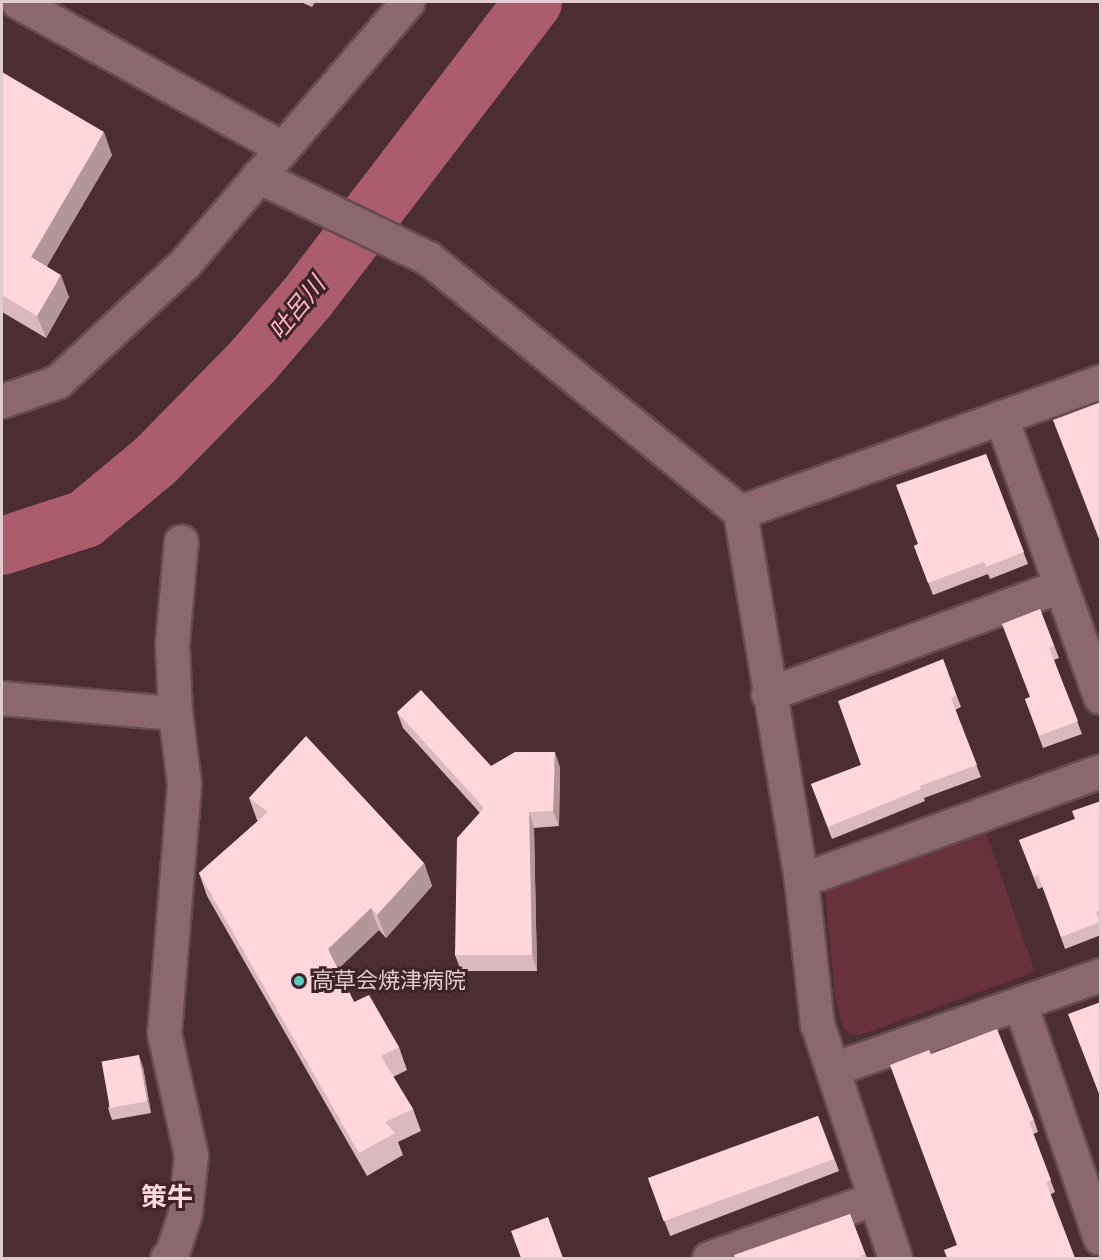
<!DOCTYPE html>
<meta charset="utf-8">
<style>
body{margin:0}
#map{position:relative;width:1102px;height:1260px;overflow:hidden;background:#4b2d33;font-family:"Zilla Slab","Noto Sans JP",serif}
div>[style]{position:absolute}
.green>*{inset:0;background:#68313c}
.river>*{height:58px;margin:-29px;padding:0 29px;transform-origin:29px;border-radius:29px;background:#ac5d6d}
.roads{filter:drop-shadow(2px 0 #654c51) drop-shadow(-2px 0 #654c51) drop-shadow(0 2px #654c51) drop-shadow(0 -2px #654c51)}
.street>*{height:33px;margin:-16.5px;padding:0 16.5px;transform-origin:16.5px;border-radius:16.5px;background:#8b686d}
.wall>*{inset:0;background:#dab8bd;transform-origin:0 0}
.shaded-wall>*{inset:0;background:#b2969a}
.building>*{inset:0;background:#fed6dc;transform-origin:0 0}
.dots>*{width:16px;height:16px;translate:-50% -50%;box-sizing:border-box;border:3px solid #402329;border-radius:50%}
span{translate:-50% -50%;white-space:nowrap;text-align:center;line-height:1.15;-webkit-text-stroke:6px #402329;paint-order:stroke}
.poi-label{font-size:22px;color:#e0cccf}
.left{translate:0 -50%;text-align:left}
.water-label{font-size:24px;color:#fdb8c4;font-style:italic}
.quarter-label{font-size:26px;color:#fed7dd;font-weight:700}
.frame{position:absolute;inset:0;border:3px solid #e0cccf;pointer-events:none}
</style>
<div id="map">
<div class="green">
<i style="clip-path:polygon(984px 827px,1035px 972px,860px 1035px,850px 1034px,844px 1029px,835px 997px,825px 892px,830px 884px)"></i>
</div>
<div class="river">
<i style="left:2px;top:546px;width:87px;rotate:-18deg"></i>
<i style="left:85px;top:519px;width:92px;rotate:-39.7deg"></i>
<i style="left:156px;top:460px;width:139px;rotate:-45.6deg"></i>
<i style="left:253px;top:361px;width:83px;rotate:-49.4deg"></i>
<i style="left:307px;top:298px;width:372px;rotate:-52.6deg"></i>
</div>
<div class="roads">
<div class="street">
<i style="left:18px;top:2px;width:302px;rotate:28.9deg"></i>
<i style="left:258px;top:176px;width:189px;rotate:25.8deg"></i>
<i style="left:428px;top:258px;width:402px;rotate:39.1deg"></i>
<i style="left:2px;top:401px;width:58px;rotate:-19.1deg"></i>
<i style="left:57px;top:382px;width:175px;rotate:-42.9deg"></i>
<i style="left:185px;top:263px;width:343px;rotate:-49.6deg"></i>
<i style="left:1001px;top:417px;width:297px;rotate:70.5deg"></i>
<i style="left:768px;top:694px;width:311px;rotate:-20.3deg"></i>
<i style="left:2px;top:698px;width:174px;rotate:5deg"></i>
<i style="left:801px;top:880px;width:318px;rotate:-20deg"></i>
<i style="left:1020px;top:1003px;width:248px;rotate:71.2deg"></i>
<i style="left:833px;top:1069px;width:283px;rotate:-19.4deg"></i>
<i style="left:167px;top:1258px;width:7px;rotate:-45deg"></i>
<i style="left:172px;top:1253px;width:42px;rotate:-72deg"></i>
<i style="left:185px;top:1213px;width:58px;rotate:-84.1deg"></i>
<i style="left:191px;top:1155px;width:125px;rotate:-102.5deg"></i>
<i style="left:164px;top:1033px;width:251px;rotate:-85.4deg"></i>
<i style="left:184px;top:783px;width:71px;rotate:-97.3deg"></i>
<i style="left:175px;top:713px;width:70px;rotate:-92.5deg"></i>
<i style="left:172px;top:643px;width:102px;rotate:-85deg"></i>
<i style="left:709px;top:1258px;width:174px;rotate:-19.8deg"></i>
<i style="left:895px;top:1258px;width:247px;rotate:-108.4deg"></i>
<i style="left:817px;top:1024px;width:145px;rotate:-96.3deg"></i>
<i style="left:801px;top:880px;width:373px;rotate:-99.4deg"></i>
<i style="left:740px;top:512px;width:383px;rotate:-19.9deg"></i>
</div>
</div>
<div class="wall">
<i style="clip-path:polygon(301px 2px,315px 2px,312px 7px)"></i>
<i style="clip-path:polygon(2px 72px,112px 155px,47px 266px,69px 297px,46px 338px,2px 312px)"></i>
<i style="clip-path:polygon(986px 454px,1028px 564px,990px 579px,988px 574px,933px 595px,914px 546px,918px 544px)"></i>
<i style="clip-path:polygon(1040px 609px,1059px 658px,1054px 660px,1082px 734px,1043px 748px,1025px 699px,1030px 697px)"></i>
<i style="clip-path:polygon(943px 659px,961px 707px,955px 710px,981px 777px,924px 798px,925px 801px,832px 839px,811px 784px,861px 765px)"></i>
<i style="clip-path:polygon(397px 712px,491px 766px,560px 767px,559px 826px,534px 828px,537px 971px,461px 971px,455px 955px,480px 813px,403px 728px)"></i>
<i style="clip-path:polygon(249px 798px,424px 863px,432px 886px,386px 938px,379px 930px,338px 969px,354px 1002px,399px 1047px,407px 1070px,393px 1077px,413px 1109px,421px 1131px,398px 1142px,403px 1155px,367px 1176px,207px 896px,199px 873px,258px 821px,257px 820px)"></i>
<i style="clip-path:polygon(1101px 801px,1101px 935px,1065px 949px,1043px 887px,1038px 889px,1019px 840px,1075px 819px)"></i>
<i style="clip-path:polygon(931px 1054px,1034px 1120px,1038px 1132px,1033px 1134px,1055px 1192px,957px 1245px)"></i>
<i style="clip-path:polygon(143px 1067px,151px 1113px,112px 1120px,108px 1108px)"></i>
<i style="left:818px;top:1116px;width:59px;height:181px;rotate:69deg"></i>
<i style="clip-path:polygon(850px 1214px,867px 1258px,735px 1258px)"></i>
</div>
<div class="shaded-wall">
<i style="clip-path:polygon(310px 2px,315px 2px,312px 7px)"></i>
<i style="clip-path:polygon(104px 132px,112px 155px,39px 279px,31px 257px)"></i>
<i style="clip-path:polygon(61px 275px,69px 297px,46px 338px,37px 316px)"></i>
<i style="clip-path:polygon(555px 752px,560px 767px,559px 826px,553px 811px)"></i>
<i style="clip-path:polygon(529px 812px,534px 828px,537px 971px,532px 955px)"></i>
<i style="clip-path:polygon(424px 863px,432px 886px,386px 938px,377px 915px)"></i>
<i style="clip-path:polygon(371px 908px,379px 930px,336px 971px,328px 949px)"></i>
<i style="clip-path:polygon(139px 1055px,143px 1067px,151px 1113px,147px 1101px)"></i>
</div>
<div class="building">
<i style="clip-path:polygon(2px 72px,104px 132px,31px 257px,61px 275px,37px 316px,2px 295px)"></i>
<i style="clip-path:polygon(1101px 402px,1101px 544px,1053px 420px)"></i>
<i style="clip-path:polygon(986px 454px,1024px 552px,986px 567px,984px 562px,928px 583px,914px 546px,918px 544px,896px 485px)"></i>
<i style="clip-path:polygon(1040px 609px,1054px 646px,1049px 648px,1078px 721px,1039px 736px,1025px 699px,1030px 697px,1002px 624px)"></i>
<i style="clip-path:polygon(943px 659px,956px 695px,951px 698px,977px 765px,920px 786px,921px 789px,828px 827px,811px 784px,861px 765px,838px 701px)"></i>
<i style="clip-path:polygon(421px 690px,491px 766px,515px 752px,555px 752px,553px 811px,529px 812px,532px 955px,455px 955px,457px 838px,484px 808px,397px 712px)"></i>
<i style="clip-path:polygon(306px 736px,424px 863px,377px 915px,371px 908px,328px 949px,354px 1002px,369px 995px,399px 1047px,381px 1056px,413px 1109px,385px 1122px,395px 1133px,359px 1153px,199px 873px,268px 812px,249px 798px)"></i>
<i style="clip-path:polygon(1101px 801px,1101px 910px,1096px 912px,1100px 922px,1061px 937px,1038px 875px,1034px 877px,1019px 840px,1075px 819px,1072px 811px)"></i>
<i style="clip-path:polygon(1101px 1002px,1101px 1099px,1068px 1014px)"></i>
<i style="clip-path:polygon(997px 1029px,1034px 1120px,1029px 1122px,1051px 1180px,1046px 1182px,1075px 1258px,947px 1258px,944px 1250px,957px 1245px,890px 1065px,929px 1050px,931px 1054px)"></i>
<i style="left:139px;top:1055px;width:47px;height:38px;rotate:80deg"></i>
<i style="left:818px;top:1116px;width:46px;height:181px;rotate:70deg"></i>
<i style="clip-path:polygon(850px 1214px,865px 1254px,861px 1255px,863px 1258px,735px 1258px,734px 1255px)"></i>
<i style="clip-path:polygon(548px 1217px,563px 1258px,521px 1258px,511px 1231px)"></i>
</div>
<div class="dots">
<i style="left:299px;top:981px;background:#56cec4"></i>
</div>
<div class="poi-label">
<span class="left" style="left:312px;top:981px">高草会焼津病院</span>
</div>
<div class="water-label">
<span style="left:297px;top:308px;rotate:-51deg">吐呂川</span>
</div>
<div class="quarter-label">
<span style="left:167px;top:1198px">策牛</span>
</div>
<div class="frame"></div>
</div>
